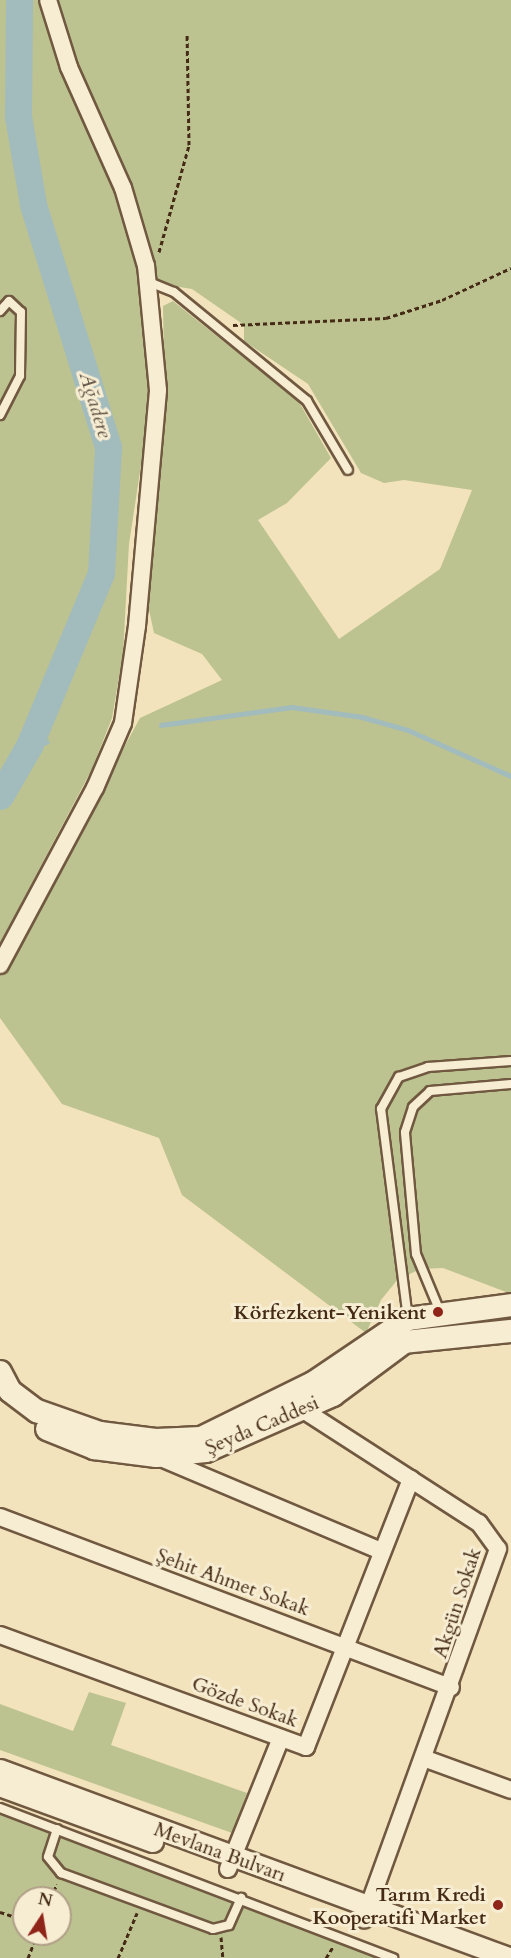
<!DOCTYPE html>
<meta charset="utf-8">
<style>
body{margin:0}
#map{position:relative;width:511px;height:1958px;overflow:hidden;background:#f3e3bc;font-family:Cardo,serif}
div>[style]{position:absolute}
.green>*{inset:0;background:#bcc390}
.stream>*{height:4.5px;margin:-2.25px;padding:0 2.25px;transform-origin:2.25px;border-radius:2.25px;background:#a2bbbd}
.river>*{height:27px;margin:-13.5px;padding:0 13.5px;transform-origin:13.5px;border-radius:13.5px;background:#a2bbbd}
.path>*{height:3px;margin-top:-1.5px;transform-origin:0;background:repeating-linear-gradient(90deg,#452b16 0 4.5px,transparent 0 7.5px)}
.roads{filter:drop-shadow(2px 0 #705940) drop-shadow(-2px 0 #705940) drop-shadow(0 2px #705940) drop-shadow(0 -2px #705940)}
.service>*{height:8px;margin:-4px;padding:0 4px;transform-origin:4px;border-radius:4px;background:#f7edd3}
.minor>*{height:16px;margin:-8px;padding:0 8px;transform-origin:8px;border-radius:8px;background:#f7edd3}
.tertiary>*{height:20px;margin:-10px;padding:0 10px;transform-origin:10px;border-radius:10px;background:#f7edd3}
.secondary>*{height:22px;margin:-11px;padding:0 11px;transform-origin:11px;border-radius:11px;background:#f7edd3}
.dots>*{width:16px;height:16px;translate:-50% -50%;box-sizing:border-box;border:3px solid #f7edd3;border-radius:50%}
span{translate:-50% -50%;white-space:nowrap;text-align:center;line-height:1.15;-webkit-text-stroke:6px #f7edd3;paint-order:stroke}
.poi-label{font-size:20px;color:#452b16;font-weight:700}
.right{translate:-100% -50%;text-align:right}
.street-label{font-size:20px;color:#452b16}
.water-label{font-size:21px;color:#5c4f40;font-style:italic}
.north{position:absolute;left:12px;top:1886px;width:60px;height:60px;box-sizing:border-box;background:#f7edd3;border:2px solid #b09f87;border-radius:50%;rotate:12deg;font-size:16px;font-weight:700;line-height:24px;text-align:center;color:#452b16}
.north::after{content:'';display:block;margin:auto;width:21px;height:27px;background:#8f2418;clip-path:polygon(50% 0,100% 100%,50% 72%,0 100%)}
</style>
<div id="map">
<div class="green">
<i style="clip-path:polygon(0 0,511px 0,511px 1294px,443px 1268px,421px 1269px,398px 1279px,381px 1300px,366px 1333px,182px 1195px,159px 1138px,62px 1104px,0 1018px,0 975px,140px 718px,222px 680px,202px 654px,154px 633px,148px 605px,165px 409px,163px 306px,173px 301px,299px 402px,331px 458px,287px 503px,258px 520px,339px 639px,440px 569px,472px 490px,404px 480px,384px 483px,361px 473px,308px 384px,244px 341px,244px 325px,192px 289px,149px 282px,150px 406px,129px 544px,123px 654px,112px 718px,92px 769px,0 943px)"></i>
<i style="clip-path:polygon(89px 1692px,126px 1703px,111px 1745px,247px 1793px,232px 1833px,0 1750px,0 1704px,73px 1731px)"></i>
<i style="clip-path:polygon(evenodd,0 1808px,393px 1958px,0 1958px,0 1808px,24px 1898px,60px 1898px,60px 1934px,24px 1934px,24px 1898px)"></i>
</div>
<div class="stream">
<i style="left:161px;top:725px;width:132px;rotate:-7.8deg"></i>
<i style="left:292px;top:707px;width:71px;rotate:8.1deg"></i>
<i style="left:362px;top:717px;width:48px;rotate:15.8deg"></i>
<i style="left:408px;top:730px;width:113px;rotate:24.1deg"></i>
<i style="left:29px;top:746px;width:18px;rotate:-13deg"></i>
</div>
<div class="river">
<i style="left:0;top:796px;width:58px;rotate:-59.9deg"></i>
<i style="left:29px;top:746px;width:187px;rotate:-67.4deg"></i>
<i style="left:101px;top:573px;width:126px;rotate:-86.8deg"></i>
<i style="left:108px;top:447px;width:254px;rotate:-107.2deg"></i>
<i style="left:33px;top:204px;width:89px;rotate:-99.7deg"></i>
<i style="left:18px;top:116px;width:116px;rotate:-89.5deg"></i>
</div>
<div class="path">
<i style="left:159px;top:252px;width:111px;rotate:-74.3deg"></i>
<i style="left:189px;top:145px;width:112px;rotate:-91deg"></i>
<i style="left:233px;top:325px;width:153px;rotate:-2.6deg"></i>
<i style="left:386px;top:318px;width:59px;rotate:-17.8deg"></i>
<i style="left:442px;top:300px;width:76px;rotate:-24.9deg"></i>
<i style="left:51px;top:1898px;width:15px;rotate:-67deg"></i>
<i style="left:0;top:1912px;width:25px;rotate:18deg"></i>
<i style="left:221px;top:1937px;width:21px;rotate:85deg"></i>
<i style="left:28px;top:1958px;width:26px;rotate:-69deg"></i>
<i style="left:118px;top:1958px;width:49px;rotate:-67.1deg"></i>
<i style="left:326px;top:1958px;width:13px;rotate:-58deg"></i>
</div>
<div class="roads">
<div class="service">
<i style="left:149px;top:282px;width:27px;rotate:22deg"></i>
<i style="left:174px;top:292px;width:172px;rotate:39.3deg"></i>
<i style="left:307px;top:401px;width:80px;rotate:59.3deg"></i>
<i style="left:0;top:311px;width:13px;rotate:-48deg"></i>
<i style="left:9px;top:301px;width:16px;rotate:43deg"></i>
<i style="left:21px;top:312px;width:64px;rotate:90.9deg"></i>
<i style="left:20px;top:376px;width:44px;rotate:117.1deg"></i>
<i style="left:441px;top:1314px;width:65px;rotate:-112.6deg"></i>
<i style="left:416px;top:1254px;width:122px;rotate:-95.2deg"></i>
<i style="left:405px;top:1132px;width:26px;rotate:-72deg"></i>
<i style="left:413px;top:1107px;width:23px;rotate:-43deg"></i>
<i style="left:430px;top:1091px;width:81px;rotate:-4.9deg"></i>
<i style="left:408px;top:1319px;width:212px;rotate:-97.3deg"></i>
<i style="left:381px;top:1109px;width:37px;rotate:-61deg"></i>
<i style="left:399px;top:1077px;width:31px;rotate:-19deg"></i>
<i style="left:428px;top:1067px;width:83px;rotate:-4.1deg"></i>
<i style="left:0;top:1808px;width:421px;rotate:20.9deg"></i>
<i style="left:57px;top:1829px;width:29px;rotate:108deg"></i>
<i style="left:48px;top:1857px;width:21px;rotate:51deg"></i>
<i style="left:61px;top:1873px;width:162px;rotate:20.2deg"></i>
<i style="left:213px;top:1929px;width:16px;rotate:-14deg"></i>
<i style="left:229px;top:1925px;width:30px;rotate:-66deg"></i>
</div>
<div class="minor">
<i style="left:0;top:965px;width:201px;rotate:-61.8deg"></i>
<i style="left:95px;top:788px;width:71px;rotate:-66.7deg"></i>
<i style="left:123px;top:723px;width:98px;rotate:-81.8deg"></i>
<i style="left:137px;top:626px;width:237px;rotate:-84.9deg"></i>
<i style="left:158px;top:390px;width:125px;rotate:-95.5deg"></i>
<i style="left:146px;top:266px;width:81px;rotate:-106.4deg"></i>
<i style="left:123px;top:188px;width:133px;rotate:-114.1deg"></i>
<i style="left:69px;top:67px;width:70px;rotate:-107.4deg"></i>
<i style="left:294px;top:1404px;width:220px;rotate:32.8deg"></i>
<i style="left:479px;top:1523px;width:32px;rotate:54deg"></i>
<i style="left:498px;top:1549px;width:394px;rotate:109.9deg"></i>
<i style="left:156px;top:1456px;width:244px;rotate:22.9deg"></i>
<i style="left:0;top:1517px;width:482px;rotate:20.7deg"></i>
<i style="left:0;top:1635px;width:326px;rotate:20.1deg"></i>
<i style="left:306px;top:1747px;width:288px;rotate:-68.6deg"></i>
<i style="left:426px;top:1759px;width:90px;rotate:20deg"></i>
<i style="left:228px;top:1869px;width:141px;rotate:-68deg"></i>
</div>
<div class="tertiary">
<i style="left:0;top:1770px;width:543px;rotate:20.27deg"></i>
<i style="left:0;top:1786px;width:163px;rotate:20.1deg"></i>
</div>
<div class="secondary">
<i style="left:0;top:1372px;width:21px;rotate:62deg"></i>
<i style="left:10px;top:1391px;width:34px;rotate:37deg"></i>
<i style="left:37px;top:1411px;width:67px;rotate:19.2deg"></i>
<i style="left:100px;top:1433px;width:56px;rotate:7.1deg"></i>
<i style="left:156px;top:1440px;width:45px;rotate:-2.5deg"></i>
<i style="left:201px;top:1438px;width:125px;rotate:-26.2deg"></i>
<i style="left:313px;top:1383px;width:115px;rotate:-34deg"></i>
<i style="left:408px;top:1319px;width:104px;rotate:-7.7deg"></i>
<i style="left:47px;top:1429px;width:51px;rotate:22deg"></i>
<i style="left:94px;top:1448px;width:63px;rotate:7.4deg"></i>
<i style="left:156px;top:1456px;width:50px;rotate:-5.7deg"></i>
<i style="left:206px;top:1451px;width:139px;rotate:-23.8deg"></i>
<i style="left:333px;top:1395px;width:89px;rotate:-36.7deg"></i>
<i style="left:404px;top:1342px;width:108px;rotate:-5.9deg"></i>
</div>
</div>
<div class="dots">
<i style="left:438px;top:1312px;background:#8f2418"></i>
<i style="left:498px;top:1905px;background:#8f2418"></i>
</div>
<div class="poi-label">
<span class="right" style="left:426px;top:1312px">Körfezkent-Yenikent</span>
<span class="right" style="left:486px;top:1906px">Tarım Kredi<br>Kooperatifi Market</span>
</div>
<div class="street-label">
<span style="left:262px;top:1425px;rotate:-23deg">Şeyda Caddesi</span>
<span style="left:233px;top:1582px;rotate:20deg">Şehit Ahmet Sokak</span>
<span style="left:457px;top:1603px;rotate:-72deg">Akgün Sokak</span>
<span style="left:245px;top:1702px;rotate:20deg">Gözde Sokak</span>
<span style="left:220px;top:1852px;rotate:20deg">Mevlana Bulvarı</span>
</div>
<div class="water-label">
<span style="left:95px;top:405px;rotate:73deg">Ağadere</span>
</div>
<div class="north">N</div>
</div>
